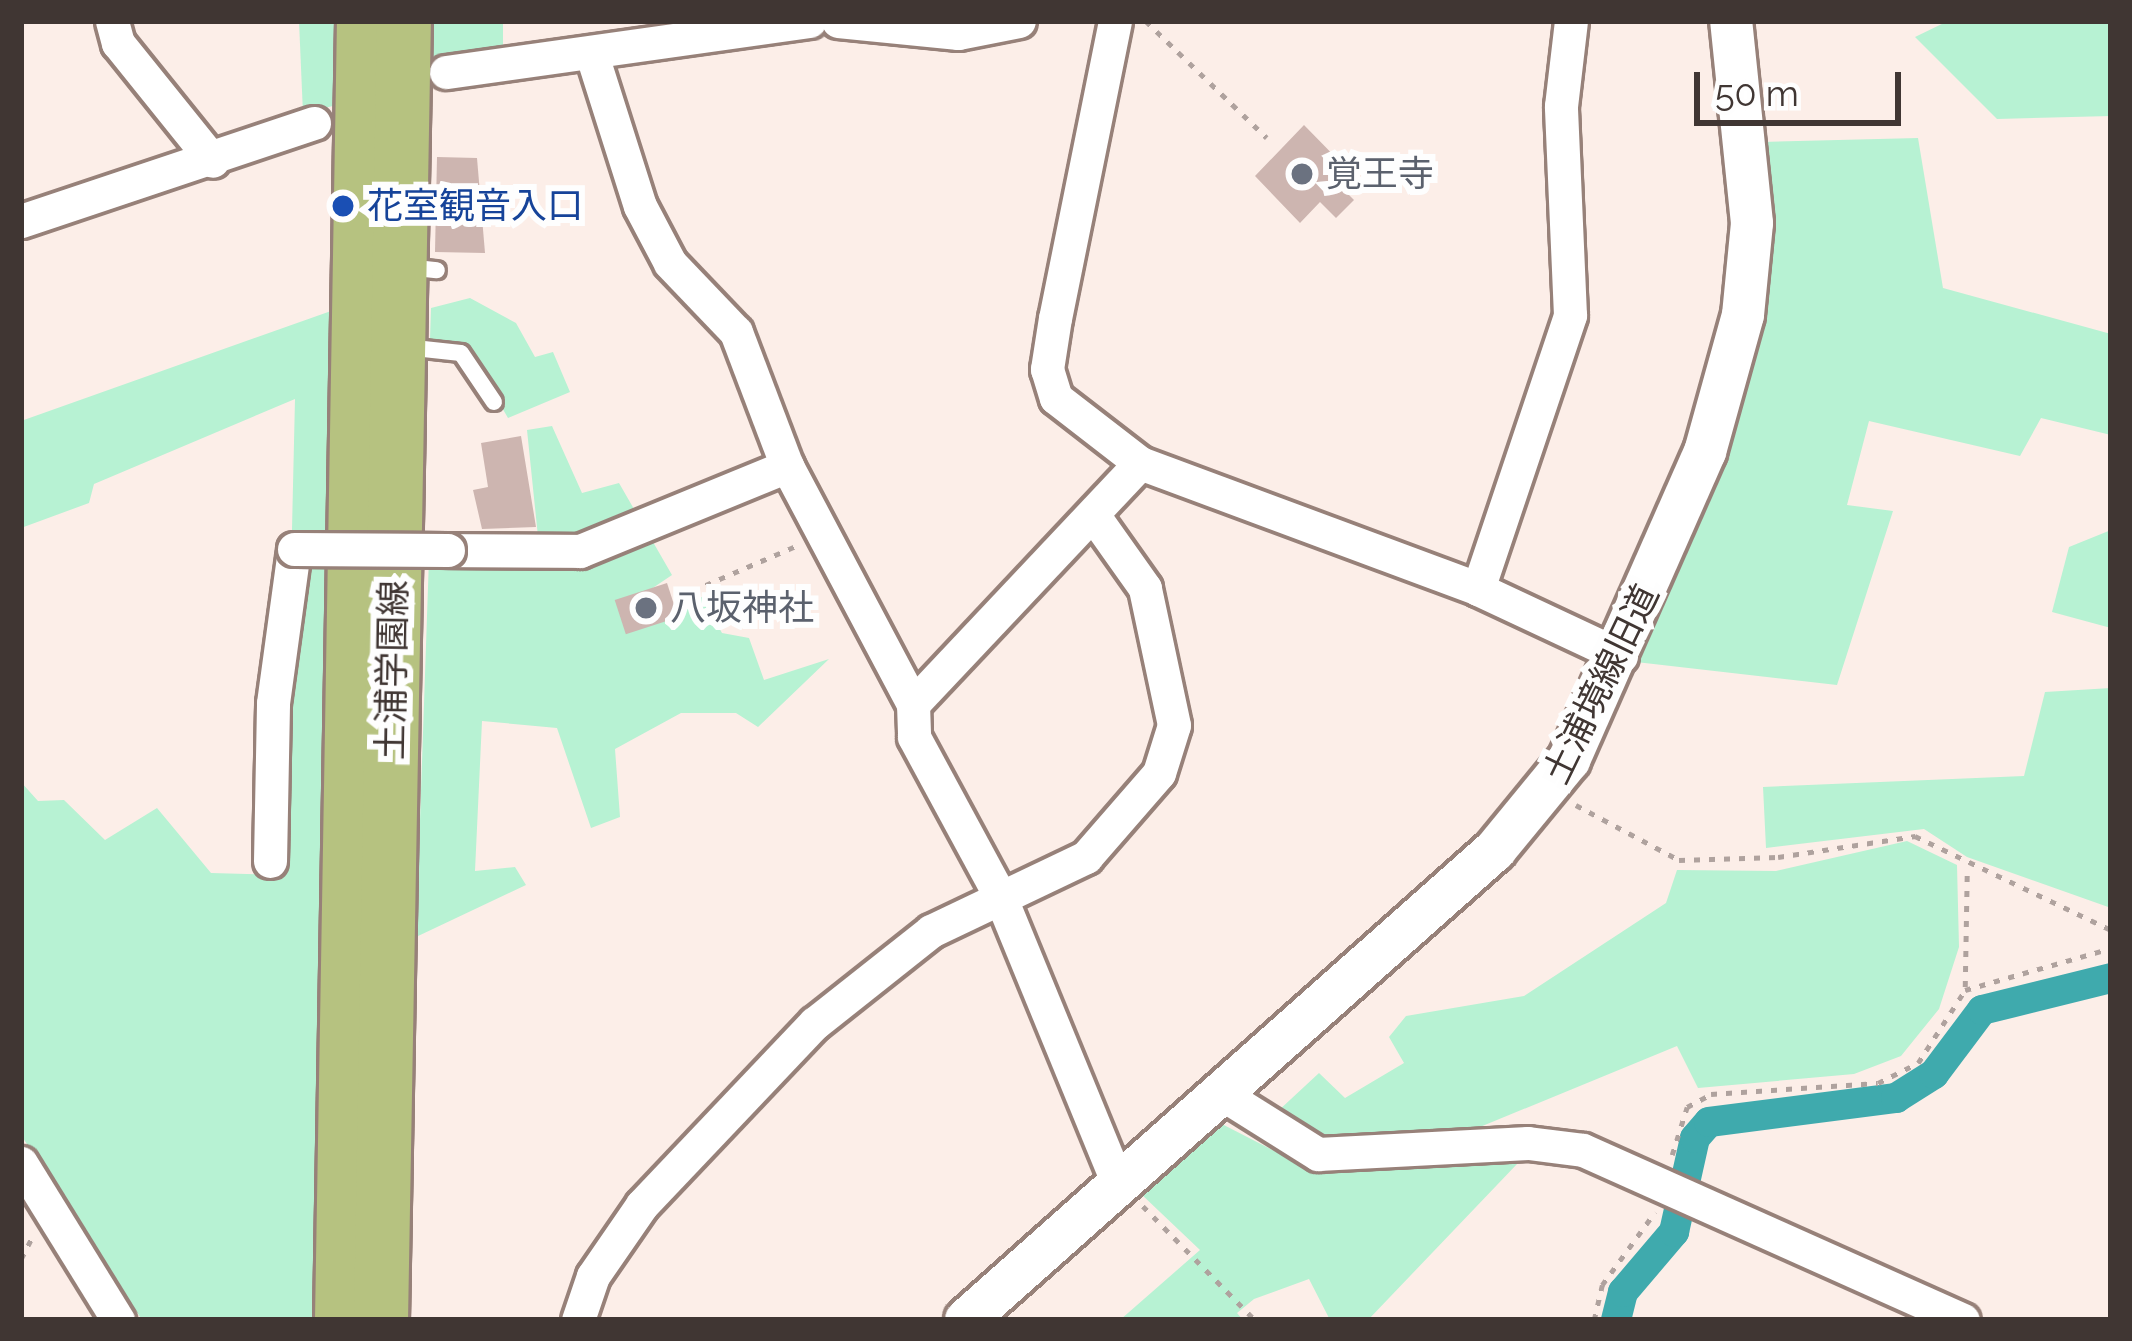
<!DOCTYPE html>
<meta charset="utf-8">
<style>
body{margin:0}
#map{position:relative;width:2132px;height:1341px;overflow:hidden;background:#fceee8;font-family:Raleway,"Noto Sans JP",sans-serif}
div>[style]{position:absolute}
.green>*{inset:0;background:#b7f2d3}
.canal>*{height:30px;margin:-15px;padding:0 15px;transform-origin:15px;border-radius:15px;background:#3faaad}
.building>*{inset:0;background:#cdb5b0;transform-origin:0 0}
.path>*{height:4.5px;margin-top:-2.25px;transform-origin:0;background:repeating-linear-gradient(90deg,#afa29e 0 6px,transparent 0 15px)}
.roads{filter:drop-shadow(3px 0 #978179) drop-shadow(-3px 0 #978179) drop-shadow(0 3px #978179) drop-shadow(0 -3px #978179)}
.service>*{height:16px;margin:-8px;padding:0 8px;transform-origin:8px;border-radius:8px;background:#fff}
.minor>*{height:33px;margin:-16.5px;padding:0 16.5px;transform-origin:16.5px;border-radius:16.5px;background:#fff}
.tertiary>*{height:42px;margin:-21px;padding:0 21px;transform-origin:21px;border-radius:21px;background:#fff}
.primary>*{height:54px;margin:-27px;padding:0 27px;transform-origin:27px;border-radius:27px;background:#b6c280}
.bridges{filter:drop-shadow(3px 0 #978179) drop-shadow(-3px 0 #978179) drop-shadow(0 3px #978179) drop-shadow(0 -3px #978179)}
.minor-bridge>*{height:33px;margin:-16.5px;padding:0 16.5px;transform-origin:16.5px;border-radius:16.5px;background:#fff}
.dots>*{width:33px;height:33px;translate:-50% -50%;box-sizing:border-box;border:6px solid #fefefe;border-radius:50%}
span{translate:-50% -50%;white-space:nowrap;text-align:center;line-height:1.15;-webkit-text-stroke:12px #fefefe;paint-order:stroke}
.worship-label{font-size:36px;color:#5b616d}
.left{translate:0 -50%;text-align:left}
.transit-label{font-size:36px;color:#164399}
.street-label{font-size:36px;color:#403633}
.frame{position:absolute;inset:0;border:24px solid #403633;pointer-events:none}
.scale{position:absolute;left:1694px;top:72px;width:207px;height:54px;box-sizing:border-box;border:6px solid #403633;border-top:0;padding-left:15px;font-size:36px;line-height:42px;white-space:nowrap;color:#403633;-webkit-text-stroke:9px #fefefe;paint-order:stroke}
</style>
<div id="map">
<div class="green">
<i style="clip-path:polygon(299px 21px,340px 21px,340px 104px,303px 114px)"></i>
<i style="clip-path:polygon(429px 21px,503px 21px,503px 53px,428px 59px)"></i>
<i style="clip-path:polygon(1948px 21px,2111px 21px,2111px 116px,1997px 119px,1915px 37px)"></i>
<i style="clip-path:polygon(1918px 138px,1943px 288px,2111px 334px,2111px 435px,2041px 418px,2020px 456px,1869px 421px,1847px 505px,1893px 511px,1837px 685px,1636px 662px,1714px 478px,1761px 142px)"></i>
<i style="clip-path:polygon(470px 298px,516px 323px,535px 357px,553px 352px,570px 392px,508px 418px,470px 352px,430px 339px,431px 308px)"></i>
<i style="clip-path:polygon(331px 311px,313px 1320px,142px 1320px,21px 1135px,21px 782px,38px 801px,64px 800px,105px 840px,157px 808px,211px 873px,284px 875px,295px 399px,94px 484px,89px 503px,21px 528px,21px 421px)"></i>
<i style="clip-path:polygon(552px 426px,582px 493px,619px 483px,672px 575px,623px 608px,628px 625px,702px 597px,722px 633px,749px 638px,764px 680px,829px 659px,758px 727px,736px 713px,681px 713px,615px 749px,620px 817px,591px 828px,557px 728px,482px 721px,475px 871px,515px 867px,526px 885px,416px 937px,429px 558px,540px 556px,527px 430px)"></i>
<i style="clip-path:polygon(2111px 530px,2111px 628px,2052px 612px,2069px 547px)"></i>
<i style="clip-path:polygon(2111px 688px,2111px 908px,1967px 857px,1924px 829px,1766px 848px,1763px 787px,2024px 776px,2045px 692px)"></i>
<i style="clip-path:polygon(1907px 841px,1957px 865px,1959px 947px,1939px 1009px,1901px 1056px,1854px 1074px,1698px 1088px,1677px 1046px,1446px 1141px,1322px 1137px,1277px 1112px,1319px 1073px,1345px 1098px,1404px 1063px,1389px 1037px,1406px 1016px,1524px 996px,1666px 903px,1677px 870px,1776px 871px)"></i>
<i style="clip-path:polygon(1218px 1122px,1300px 1164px,1518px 1163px,1368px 1320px,1330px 1320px,1309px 1279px,1254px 1299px,1237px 1313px,1243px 1320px,1120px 1320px,1200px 1250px,1140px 1193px)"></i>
</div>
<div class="canal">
<i style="left:1616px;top:1320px;width:29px;rotate:-76deg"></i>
<i style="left:1623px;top:1292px;width:79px;rotate:-49.6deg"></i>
<i style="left:1674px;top:1232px;width:96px;rotate:-77.4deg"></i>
<i style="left:1695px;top:1138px;width:21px;rotate:-49deg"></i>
<i style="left:1709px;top:1122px;width:189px;rotate:-7.3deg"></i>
<i style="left:1896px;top:1098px;width:45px;rotate:-32.3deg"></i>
<i style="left:1934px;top:1074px;width:80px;rotate:-53.1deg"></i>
<i style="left:1982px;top:1010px;width:133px;rotate:-13.9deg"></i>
</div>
<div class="building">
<i style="clip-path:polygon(1304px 125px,1350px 172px,1338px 184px,1354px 200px,1336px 218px,1320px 202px,1300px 223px,1255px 176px)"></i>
<i style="clip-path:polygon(437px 157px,477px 158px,485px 253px,435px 252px)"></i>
<i style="clip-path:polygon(521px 436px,536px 527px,482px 529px,473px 490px,488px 487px,481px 443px)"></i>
<i style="left:667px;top:583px;width:36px;height:55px;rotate:72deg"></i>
</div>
<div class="path">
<i style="left:1146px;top:21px;width:168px;rotate:44deg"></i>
<i style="left:678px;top:597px;width:129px;rotate:-23.4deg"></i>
<i style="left:1576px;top:805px;width:117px;rotate:28.1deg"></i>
<i style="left:1679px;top:860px;width:99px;rotate:-1.7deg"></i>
<i style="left:1778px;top:857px;width:139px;rotate:-8.7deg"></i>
<i style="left:1915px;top:836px;width:217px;rotate:25.6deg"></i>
<i style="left:1965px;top:987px;width:120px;rotate:-89deg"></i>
<i style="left:1672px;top:1155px;width:50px;rotate:-72.6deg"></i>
<i style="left:1687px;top:1107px;width:27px;rotate:-28deg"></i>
<i style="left:1711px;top:1094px;width:167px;rotate:-3.8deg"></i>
<i style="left:1878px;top:1083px;width:45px;rotate:-26.6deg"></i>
<i style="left:1918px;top:1063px;width:87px;rotate:-57.2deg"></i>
<i style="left:1965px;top:990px;width:152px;rotate:-16deg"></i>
<i style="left:1143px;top:1206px;width:160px;rotate:45.5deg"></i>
<i style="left:21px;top:1259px;width:25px;rotate:-63deg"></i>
<i style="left:1594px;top:1320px;width:36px;rotate:-77deg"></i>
<i style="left:1602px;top:1285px;width:90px;rotate:-54deg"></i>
</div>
<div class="roads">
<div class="service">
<i style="left:406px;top:267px;width:31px;rotate:6deg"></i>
<i style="left:405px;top:347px;width:56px;rotate:6.1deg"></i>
<i style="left:461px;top:353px;width:59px;rotate:56deg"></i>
</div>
<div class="minor">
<i style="left:112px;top:21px;width:23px;rotate:75deg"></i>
<i style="left:118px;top:43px;width:151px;rotate:51.2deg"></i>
<i style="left:838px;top:21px;width:121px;rotate:5.7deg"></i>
<i style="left:958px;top:33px;width:62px;rotate:-11.1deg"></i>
<i style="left:1115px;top:21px;width:303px;rotate:101.4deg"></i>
<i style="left:1055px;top:318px;width:52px;rotate:98.9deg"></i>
<i style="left:1047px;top:369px;width:30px;rotate:73deg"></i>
<i style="left:1056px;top:398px;width:106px;rotate:37.7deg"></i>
<i style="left:1140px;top:463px;width:361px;rotate:20.4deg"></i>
<i style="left:1478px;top:589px;width:158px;rotate:25.1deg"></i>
<i style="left:592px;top:55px;width:158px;rotate:72.4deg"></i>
<i style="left:640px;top:206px;width:64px;rotate:62.2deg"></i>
<i style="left:670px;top:263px;width:95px;rotate:46.3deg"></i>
<i style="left:736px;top:332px;width:143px;rotate:69.2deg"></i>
<i style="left:787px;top:466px;width:269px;rotate:62.1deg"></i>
<i style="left:913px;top:704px;width:33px;rotate:88deg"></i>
<i style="left:914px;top:737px;width:181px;rotate:61.6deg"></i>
<i style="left:1000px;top:896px;width:308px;rotate:67.7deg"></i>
<i style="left:446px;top:72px;width:367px;rotate:-8deg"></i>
<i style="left:21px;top:221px;width:309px;rotate:-18.5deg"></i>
<i style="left:448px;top:550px;width:132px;rotate:0.4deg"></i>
<i style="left:580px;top:551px;width:224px;rotate:-22.3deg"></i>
<i style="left:1478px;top:589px;width:289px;rotate:-71.4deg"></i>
<i style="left:1570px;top:315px;width:209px;rotate:-92.5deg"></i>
<i style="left:1561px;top:106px;width:86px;rotate:-83.3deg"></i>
<i style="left:913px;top:704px;width:331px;rotate:-46.7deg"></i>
<i style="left:270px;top:861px;width:158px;rotate:-88.9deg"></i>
<i style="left:273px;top:703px;width:155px;rotate:-82.2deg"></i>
<i style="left:1219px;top:1092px;width:117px;rotate:32.1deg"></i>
<i style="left:1318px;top:1154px;width:210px;rotate:-3deg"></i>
<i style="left:1528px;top:1143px;width:55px;rotate:7.3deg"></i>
<i style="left:1583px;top:1150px;width:416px;rotate:24.1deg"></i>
<i style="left:21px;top:1163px;width:185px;rotate:58.3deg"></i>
<i style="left:578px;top:1320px;width:46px;rotate:-71.2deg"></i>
<i style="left:593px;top:1276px;width:86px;rotate:-55.4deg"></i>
<i style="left:642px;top:1205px;width:251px;rotate:-46.5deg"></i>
<i style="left:815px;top:1023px;width:148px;rotate:-38.4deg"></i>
<i style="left:931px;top:931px;width:172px;rotate:-25.5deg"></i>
<i style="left:1086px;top:857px;width:111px;rotate:-49deg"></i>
<i style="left:1159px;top:773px;width:50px;rotate:-72.6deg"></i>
<i style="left:1174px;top:725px;width:140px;rotate:-102deg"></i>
<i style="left:1145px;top:588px;width:88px;rotate:-125.3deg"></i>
</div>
<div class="tertiary">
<i style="left:966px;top:1320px;width:708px;rotate:-41.62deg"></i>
<i style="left:1495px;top:850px;width:117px;rotate:-50.6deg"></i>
<i style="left:1569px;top:760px;width:337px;rotate:-66.2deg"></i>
<i style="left:1705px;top:452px;width:142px;rotate:-74.5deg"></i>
<i style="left:1743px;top:315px;width:92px;rotate:-84.4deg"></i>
<i style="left:1752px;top:223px;width:203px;rotate:-95.9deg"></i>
</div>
<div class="primary">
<i style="left:342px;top:1320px;width:1299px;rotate:-89.03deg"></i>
<i style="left:381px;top:1320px;width:1299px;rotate:-88.99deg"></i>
</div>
</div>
<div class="bridges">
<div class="minor-bridge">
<i style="left:294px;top:549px;width:154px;rotate:0.4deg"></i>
</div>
</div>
<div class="dots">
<i style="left:1302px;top:174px;background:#6b7280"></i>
<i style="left:343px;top:206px;background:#1a4fb4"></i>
<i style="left:646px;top:608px;background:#6b7280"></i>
</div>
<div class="worship-label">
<span class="left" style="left:1326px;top:174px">覚王寺</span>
<span class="left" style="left:670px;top:608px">八坂神社</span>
</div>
<div class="transit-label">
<span class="left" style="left:367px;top:206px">花室観音入口</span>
</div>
<div class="street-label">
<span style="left:392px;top:670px;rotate:-89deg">土浦学園線</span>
<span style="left:1601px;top:684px;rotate:-64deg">土浦境線旧道</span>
</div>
<div class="frame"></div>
<div class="scale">50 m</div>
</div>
